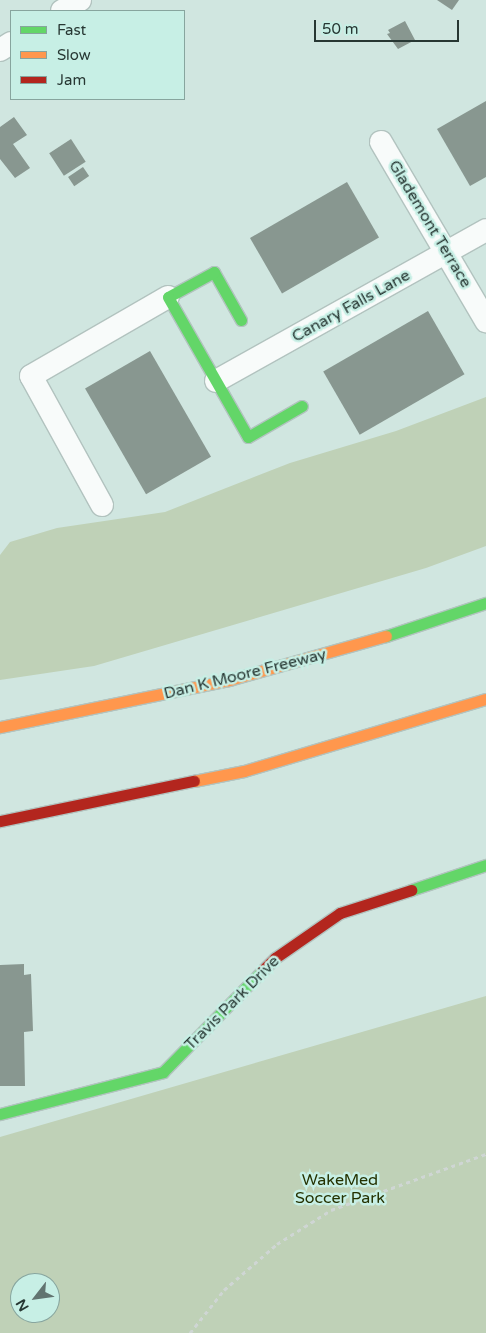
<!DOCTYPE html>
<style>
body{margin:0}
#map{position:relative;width:486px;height:1333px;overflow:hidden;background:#d0e6e0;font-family:"Varela Round",sans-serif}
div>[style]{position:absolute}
.green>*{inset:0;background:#bfd1b7}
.building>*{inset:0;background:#889790;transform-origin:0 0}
.path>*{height:3px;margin-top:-1.5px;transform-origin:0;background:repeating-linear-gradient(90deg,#cfd6d4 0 4px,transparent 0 8px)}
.roads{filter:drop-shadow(1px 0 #b2c3bf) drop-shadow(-1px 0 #b2c3bf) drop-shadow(0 1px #b2c3bf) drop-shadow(0 -1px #b2c3bf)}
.street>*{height:22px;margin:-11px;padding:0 11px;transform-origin:11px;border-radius:11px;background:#f8fbfa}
.fast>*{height:11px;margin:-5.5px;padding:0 5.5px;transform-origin:5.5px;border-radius:5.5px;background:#63d668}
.slow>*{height:11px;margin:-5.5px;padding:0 5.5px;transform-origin:5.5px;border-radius:5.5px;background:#ff974d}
.jam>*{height:11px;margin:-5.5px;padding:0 5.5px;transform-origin:5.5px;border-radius:5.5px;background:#b3261e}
span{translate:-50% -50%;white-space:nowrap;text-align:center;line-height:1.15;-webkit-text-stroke:5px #c7efe5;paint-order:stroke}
.street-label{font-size:16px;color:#273733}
.park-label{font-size:16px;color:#243100}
.legend{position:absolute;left:10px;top:10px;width:175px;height:90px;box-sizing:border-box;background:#c7efe5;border:1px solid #87a59e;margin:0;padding:6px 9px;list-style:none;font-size:15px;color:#273733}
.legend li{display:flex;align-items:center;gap:10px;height:25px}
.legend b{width:25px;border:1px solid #87a59e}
.north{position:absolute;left:10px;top:1273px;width:50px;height:50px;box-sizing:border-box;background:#c7efe5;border:1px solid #87a59e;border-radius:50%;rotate:240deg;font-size:14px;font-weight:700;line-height:20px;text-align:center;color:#273733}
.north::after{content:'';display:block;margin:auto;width:18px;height:22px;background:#627470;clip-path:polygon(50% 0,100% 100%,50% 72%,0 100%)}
.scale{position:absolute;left:314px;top:20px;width:145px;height:22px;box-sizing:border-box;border:2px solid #273733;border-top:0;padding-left:6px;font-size:15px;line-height:18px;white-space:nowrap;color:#273733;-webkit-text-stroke:4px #c7efe5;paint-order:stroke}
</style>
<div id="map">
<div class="green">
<i style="clip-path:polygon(486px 397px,486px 546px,426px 568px,94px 666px,0 680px,0 555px,10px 542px,57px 528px,165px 512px,290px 463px,396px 431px)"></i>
<i style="clip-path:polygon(evenodd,486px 996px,486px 1333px,0 1333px,0 1137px,486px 996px,20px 1283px,50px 1283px,50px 1313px,20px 1313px,20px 1283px)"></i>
</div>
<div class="building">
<i style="clip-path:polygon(437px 0,459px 0,452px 10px)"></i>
<i style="clip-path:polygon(405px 21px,415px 40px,398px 49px,387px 34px,390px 33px,388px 30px)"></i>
<i style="clip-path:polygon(486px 101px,486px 177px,470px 186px,437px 129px)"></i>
<i style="clip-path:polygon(14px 117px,27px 135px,13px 144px,30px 168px,15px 178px,0 159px,0 127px)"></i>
<i style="left:71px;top:139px;width:27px;height:26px;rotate:57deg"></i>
<i style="left:83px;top:167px;width:11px;height:18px;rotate:56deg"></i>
<i style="left:347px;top:182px;width:64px;height:112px;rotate:60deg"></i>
<i style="left:428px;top:311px;width:73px;height:121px;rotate:60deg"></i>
<i style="left:150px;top:351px;width:122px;height:75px;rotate:60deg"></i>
<i style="clip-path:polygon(24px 964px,24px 975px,31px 974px,33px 1031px,24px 1032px,25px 1086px,0 1086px,0 965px)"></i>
</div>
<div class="path">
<i style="left:190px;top:1333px;width:55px;rotate:-51.7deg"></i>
<i style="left:224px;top:1290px;width:70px;rotate:-41deg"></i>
<i style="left:277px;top:1244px;width:64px;rotate:-32.2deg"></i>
<i style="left:331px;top:1210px;width:165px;rotate:-19.9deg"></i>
</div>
<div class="roads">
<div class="street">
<i style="left:62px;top:11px;width:21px;rotate:-31deg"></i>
<i style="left:0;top:50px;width:13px;rotate:-32deg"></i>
<i style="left:381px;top:142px;width:208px;rotate:59.6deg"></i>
<i style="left:216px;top:381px;width:309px;rotate:-29.2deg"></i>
<i style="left:102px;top:505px;width:147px;rotate:-118.8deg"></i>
<i style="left:31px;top:376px;width:158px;rotate:-30deg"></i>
</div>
<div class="fast">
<i style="left:241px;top:320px;width:55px;rotate:-119.4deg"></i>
<i style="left:214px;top:272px;width:52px;rotate:151.5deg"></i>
<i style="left:168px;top:297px;width:161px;rotate:60.3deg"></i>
<i style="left:248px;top:437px;width:62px;rotate:-29.9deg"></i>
<i style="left:386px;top:636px;width:105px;rotate:-18.3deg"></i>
<i style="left:411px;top:890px;width:79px;rotate:-18.4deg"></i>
<i style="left:0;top:1114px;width:168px;rotate:-14.4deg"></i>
<i style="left:163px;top:1072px;width:140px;rotate:-45.6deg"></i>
</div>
<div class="slow">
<i style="left:0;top:727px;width:234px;rotate:-11.6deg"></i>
<i style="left:229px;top:680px;width:163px;rotate:-15.7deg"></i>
<i style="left:194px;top:781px;width:51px;rotate:-11.3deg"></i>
<i style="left:244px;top:771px;width:252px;rotate:-16.6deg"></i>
</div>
<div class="jam">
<i style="left:0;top:821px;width:198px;rotate:-11.7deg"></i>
<i style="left:261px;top:972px;width:20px;rotate:-45deg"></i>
<i style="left:275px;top:958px;width:79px;rotate:-34.7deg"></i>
<i style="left:340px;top:913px;width:75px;rotate:-17.9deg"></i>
</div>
</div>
<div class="street-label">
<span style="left:430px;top:224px;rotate:59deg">Glademont Terrace</span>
<span style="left:351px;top:306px;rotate:-29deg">Canary Falls Lane</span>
<span style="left:245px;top:674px;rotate:-14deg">Dan K Moore Freeway</span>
<span style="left:232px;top:1003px;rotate:-45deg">Travis Park Drive</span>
</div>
<div class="park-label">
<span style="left:340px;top:1189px">WakeMed<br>Soccer Park</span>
</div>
<ul class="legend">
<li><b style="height:6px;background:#63d668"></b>Fast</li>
<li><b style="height:6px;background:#ff974d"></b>Slow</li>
<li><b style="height:6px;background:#b3261e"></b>Jam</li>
</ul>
<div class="north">N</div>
<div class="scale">50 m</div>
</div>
